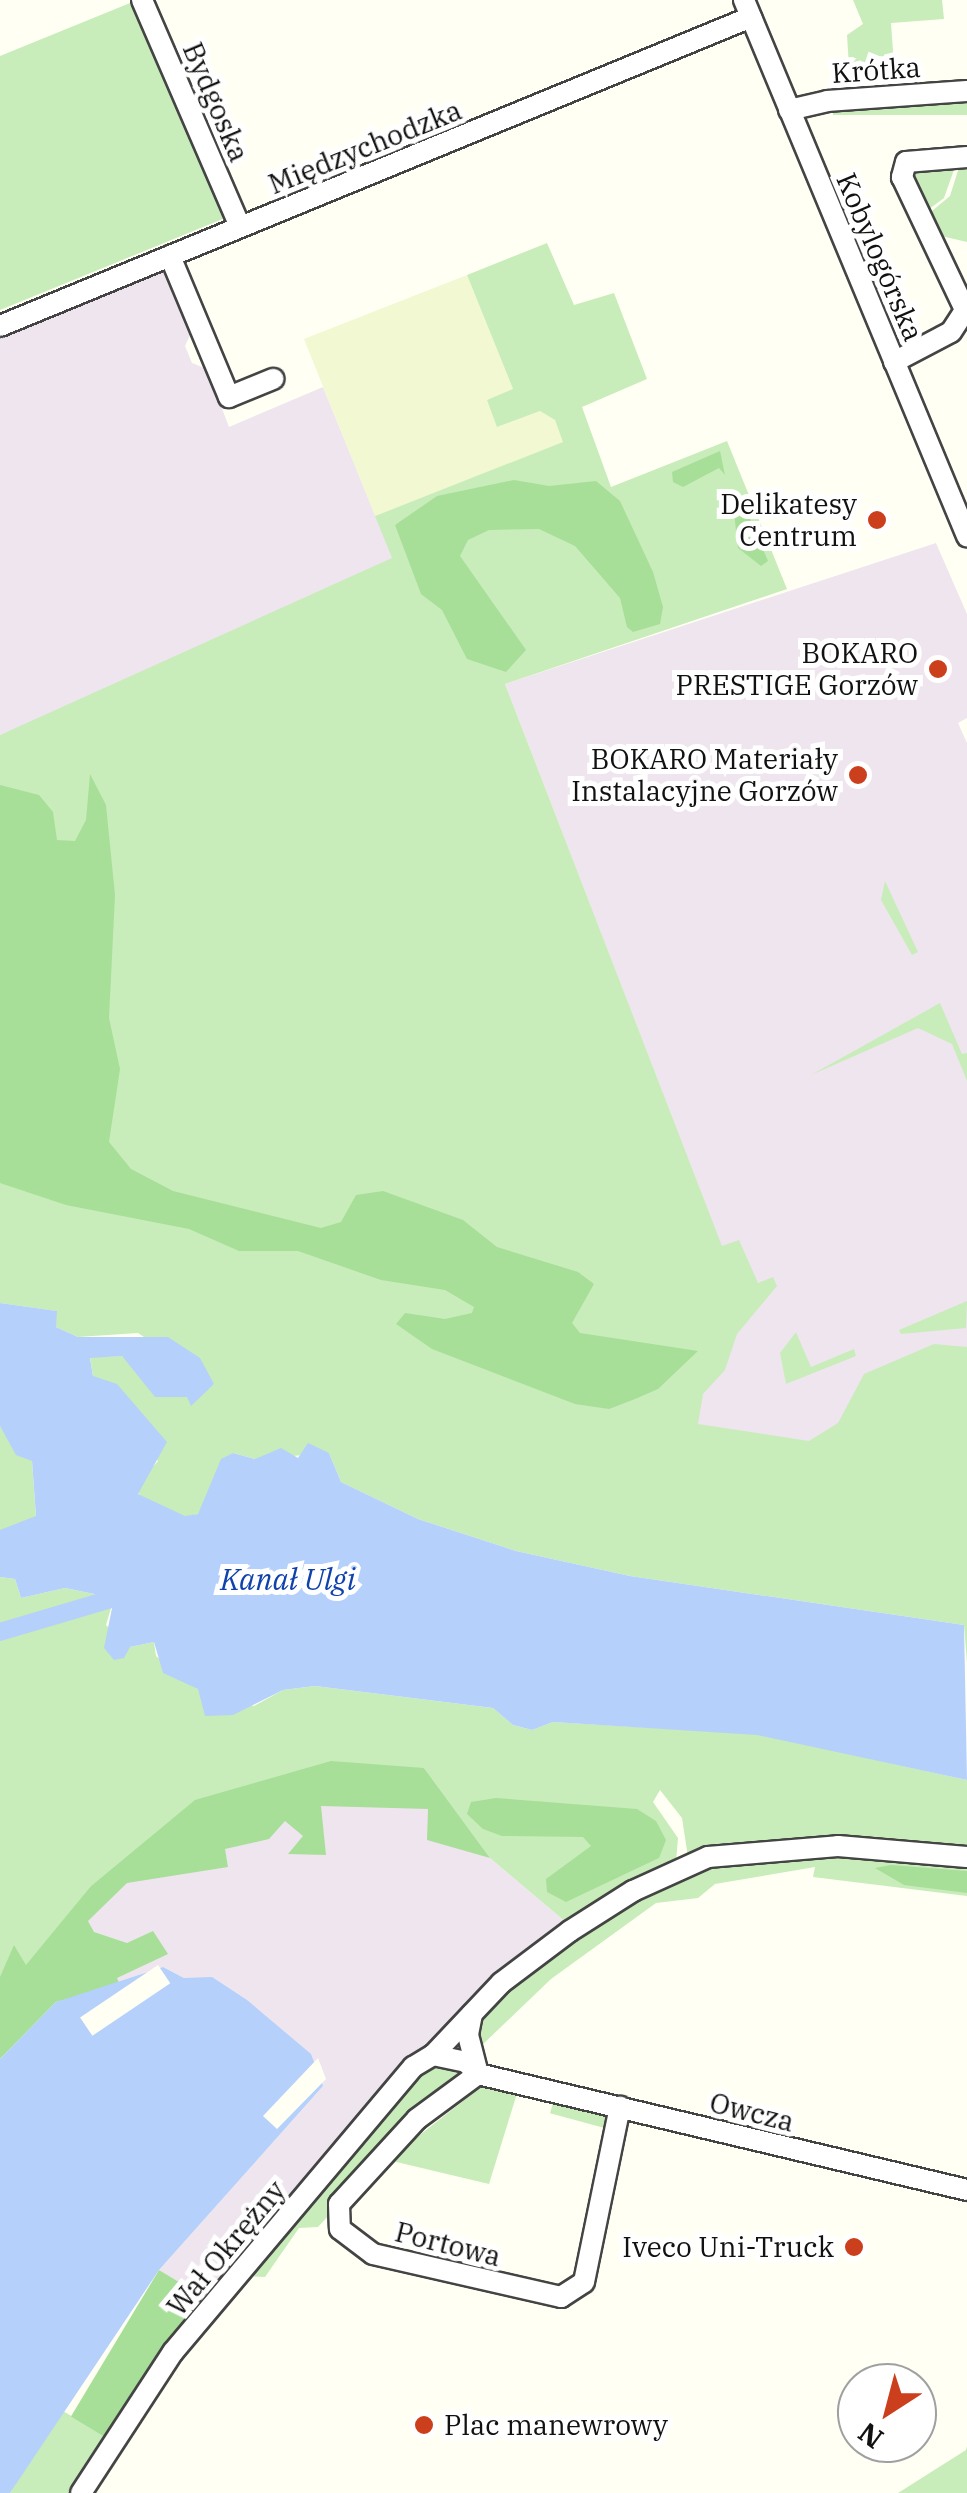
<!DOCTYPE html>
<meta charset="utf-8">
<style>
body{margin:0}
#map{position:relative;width:967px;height:2493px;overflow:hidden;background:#fffff4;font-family:"IBM Plex Serif",serif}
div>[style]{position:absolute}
.industrial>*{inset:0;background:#efe5ee}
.farmland>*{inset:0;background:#f2f8d1}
.green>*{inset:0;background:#c8edba;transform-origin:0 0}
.forest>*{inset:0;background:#a7df98;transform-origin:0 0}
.water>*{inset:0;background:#b5d0fa}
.pier>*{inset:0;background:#fffff4;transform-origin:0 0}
.canal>*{height:18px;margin:-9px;padding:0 9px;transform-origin:9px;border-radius:9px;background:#b5d0fa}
.roads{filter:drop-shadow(2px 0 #444) drop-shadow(-2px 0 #444) drop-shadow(0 2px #444) drop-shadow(0 -2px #444)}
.minor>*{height:20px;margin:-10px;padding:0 10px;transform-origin:10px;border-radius:10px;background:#fff}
.dots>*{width:28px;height:28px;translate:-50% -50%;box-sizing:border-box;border:5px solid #fff;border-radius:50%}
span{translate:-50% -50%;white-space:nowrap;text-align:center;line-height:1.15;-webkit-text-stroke:10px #fff;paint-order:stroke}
.street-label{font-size:28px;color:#111}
.poi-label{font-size:28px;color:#111}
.right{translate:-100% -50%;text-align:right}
.left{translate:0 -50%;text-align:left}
.water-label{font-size:30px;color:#0f42ad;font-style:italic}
.north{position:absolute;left:837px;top:2363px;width:100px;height:100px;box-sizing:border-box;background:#fff;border:2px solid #a0a0a0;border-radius:50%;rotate:216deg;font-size:28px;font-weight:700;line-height:40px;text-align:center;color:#111}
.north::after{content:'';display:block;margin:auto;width:35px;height:45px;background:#cc3f1d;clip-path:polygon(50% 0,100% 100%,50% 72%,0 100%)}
</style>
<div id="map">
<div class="industrial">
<i style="clip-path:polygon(161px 271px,171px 274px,192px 331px,185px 346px,192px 363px,207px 369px,229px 427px,323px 387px,398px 571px,0 735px,0 338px)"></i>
<i style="clip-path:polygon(936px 543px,967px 614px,967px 718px,958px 723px,967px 743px,967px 1473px,650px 1427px,726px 1258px,505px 684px)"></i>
<i style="clip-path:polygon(424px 1768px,490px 1858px,567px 1923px,482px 1987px,207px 2299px,159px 2270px,323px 2086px,212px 1978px,184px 1978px,163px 1967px,56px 2002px,90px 1887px)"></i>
</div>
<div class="farmland">
<i style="clip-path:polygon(467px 275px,513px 389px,498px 427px,540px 411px,555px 420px,564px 442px,375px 516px,304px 339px)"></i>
</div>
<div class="green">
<i style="clip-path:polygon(853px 0,942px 0,944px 19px,891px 23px,895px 80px,850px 82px,847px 35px,863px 24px)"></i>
<i style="clip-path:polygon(135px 1px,225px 218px,0 310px,0 56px)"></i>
<i style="left:967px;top:98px;width:17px;height:134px;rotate:90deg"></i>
<i style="clip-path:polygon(967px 163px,967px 242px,933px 234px,926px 216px,950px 196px,960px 164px)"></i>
<i style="clip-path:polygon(956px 164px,944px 198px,925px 212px,913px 170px)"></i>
<i style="clip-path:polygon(547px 243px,574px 305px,614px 293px,647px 379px,582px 407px,611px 487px,727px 441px,787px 589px,505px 684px,722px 1246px,739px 1240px,758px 1283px,773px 1277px,777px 1286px,737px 1334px,725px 1370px,703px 1394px,698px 1424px,809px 1441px,838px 1423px,864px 1374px,934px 1344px,967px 1347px,967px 1663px,964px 1625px,630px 1576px,516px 1551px,418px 1519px,341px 1482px,329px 1453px,255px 1459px,233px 1453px,198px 1514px,185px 1517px,147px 1503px,138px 1493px,141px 1480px,158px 1461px,93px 1376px,90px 1357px,122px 1356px,165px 1395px,187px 1397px,214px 1384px,138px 1333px,78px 1337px,56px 1327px,56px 1311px,0 1303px,0 735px,392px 558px,375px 516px,563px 442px,555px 420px,540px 411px,497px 427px,487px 400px,513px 389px,467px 275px)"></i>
<i style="clip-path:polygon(885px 881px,918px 952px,912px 955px,881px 900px)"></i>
<i style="clip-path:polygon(940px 1003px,962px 1054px,967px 1053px,967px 1081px,952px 1044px,918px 1028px,811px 1075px)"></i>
<i style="clip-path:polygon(967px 1301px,966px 1328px,901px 1334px,899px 1330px)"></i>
<i style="clip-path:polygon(796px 1332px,811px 1367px,854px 1349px,856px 1356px,786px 1384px,780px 1353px)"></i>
<i style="clip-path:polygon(0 1426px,32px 1461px,36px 1517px,6px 1531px,0 1530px)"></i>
<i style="clip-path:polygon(0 1577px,15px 1579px,21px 1598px,65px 1588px,114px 1598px,106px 1625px,130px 1647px,154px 1642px,156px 1656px,198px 1689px,254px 1706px,283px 1690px,315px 1686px,493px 1708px,513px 1725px,532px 1730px,553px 1722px,757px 1734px,967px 1780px,967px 1852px,815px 1840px,741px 1844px,688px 1857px,682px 1818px,660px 1790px,653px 1802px,678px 1838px,676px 1862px,567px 1923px,490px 1858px,424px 1768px,90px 1887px,26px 1966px,16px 1949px,0 1982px)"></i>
<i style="clip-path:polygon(811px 1851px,967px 1864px,967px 1896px,813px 1877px,815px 1867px,715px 1884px,698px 1898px,656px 1903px,551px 1979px,479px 2048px,474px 2019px,501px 1983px,596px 1917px,703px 1866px)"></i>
<i style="clip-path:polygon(432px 2063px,478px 2074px,417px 2119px,318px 2227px,299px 2228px,265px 2277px,243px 2276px)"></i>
<i style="clip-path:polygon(491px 2079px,519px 2087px,489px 2184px,388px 2160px)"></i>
<i style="left:555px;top:2095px;width:64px;height:19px;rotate:15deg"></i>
<i style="clip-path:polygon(60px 2409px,109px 2439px,74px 2493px,10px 2493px)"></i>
<i style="clip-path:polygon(967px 2446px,967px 2493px,898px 2493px,966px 2450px)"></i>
</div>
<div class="forest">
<i style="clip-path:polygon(720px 451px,725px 475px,719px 468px,683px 487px,673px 482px,672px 472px)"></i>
<i style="clip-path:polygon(514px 480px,549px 486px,596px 481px,620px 501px,653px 572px,663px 607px,660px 624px,633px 632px,627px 627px,620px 598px,575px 546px,539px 529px,489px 530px,468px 540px,460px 556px,526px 650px,506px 672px,467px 659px,442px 610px,421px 594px,395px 525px,437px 496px)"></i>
<i style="clip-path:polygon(741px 498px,768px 561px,761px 566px,738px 548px,733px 504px)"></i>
<i style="clip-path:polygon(90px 774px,106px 805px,115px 895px,109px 1018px,120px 1069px,109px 1142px,131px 1169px,173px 1191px,321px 1228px,341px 1222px,356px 1195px,383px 1191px,463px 1220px,497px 1247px,578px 1272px,594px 1284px,572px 1323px,580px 1333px,698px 1351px,658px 1389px,635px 1399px,609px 1409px,575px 1404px,432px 1349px,396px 1324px,405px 1313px,445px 1319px,472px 1313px,474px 1307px,445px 1290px,381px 1280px,298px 1251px,239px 1251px,189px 1229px,66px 1205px,0 1183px,0 785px,39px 795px,53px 812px,57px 840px,75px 841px,86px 820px)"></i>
<i style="clip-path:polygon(331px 1761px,424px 1768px,490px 1858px,427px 1840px,428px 1809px,321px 1806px,326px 1855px,288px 1854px,303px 1836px,285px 1821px,269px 1839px,225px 1849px,228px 1867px,127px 1883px,88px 1921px,94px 1932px,127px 1943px,153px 1931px,168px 1954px,117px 1978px,120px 1985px,56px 2002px,0 2059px,0 1977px,14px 1945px,26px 1965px,90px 1887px,195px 1800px)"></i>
<i style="clip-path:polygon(496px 1798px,637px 1809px,656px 1821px,666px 1840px,659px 1858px,566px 1902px,547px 1892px,546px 1879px,591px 1846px,583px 1837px,502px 1836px,483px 1829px,467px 1814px,471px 1802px)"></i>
<i style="clip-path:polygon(891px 1865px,967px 1871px,967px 1893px,904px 1885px,875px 1868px)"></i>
<i style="left:159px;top:2270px;width:56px;height:171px;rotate:31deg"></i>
</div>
<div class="water">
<i style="clip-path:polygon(0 1303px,57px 1311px,56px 1327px,78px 1337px,168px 1337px,200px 1358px,214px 1384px,191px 1406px,187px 1397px,155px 1397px,122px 1356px,90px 1358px,93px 1376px,117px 1384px,167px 1442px,138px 1494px,185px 1516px,198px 1514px,221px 1459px,233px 1453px,255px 1459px,281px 1448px,298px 1458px,308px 1443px,329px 1453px,341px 1482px,418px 1519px,516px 1551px,630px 1576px,964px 1625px,967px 1780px,757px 1735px,553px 1722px,532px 1730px,513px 1725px,493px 1708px,315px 1686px,283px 1690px,233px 1715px,205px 1716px,198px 1689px,163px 1673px,154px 1642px,130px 1647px,124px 1658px,114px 1660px,104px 1648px,114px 1598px,65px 1588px,21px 1598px,15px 1579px,0 1577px,0 1530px,36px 1516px,32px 1461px,16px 1455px,0 1426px)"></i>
<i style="clip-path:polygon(163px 1967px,184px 1978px,212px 1977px,247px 2000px,311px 2054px,323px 2086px,159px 2270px,10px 2493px,0 2493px,0 2059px,56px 2002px)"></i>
</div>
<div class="pier">
<i style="left:158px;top:1965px;width:22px;height:94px;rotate:56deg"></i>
<i style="clip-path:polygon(318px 2058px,326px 2079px,277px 2129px,263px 2116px)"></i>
</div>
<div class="canal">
<i style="left:0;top:1632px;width:119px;rotate:-16.6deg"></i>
<i style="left:114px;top:1598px;width:20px;rotate:9deg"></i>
</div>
<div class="roads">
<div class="minor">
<i style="left:142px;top:0;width:246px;rotate:66.6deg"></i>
<i style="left:744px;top:0;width:581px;rotate:67.41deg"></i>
<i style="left:789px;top:110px;width:39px;rotate:-13deg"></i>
<i style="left:827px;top:101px;width:140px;rotate:-4.1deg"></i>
<i style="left:967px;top:157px;width:61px;rotate:175.3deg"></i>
<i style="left:906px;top:162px;width:16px;rotate:105deg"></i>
<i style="left:902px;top:177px;width:152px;rotate:64.6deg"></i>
<i style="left:170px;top:256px;width:153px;rotate:67.3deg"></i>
<i style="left:229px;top:397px;width:48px;rotate:-22.2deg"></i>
<i style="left:0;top:326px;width:812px;rotate:-22.36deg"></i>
<i style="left:894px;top:362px;width:64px;rotate:-27.8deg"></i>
<i style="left:951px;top:332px;width:20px;rotate:-57deg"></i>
<i style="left:472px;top:2014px;width:21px;rotate:101deg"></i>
<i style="left:468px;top:2035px;width:40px;rotate:75.6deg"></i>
<i style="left:478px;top:2074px;width:76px;rotate:143.6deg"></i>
<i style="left:417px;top:2119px;width:115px;rotate:132.5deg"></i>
<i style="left:339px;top:2204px;width:25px;rotate:88deg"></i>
<i style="left:340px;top:2229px;width:41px;rotate:37.1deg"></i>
<i style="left:373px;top:2254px;width:193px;rotate:12.9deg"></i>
<i style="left:561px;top:2297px;width:27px;rotate:-33deg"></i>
<i style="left:584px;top:2282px;width:179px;rotate:-78.4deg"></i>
<i style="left:433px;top:2055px;width:34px;rotate:12deg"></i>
<i style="left:466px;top:2062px;width:17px;rotate:45deg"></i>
<i style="left:478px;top:2074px;width:503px;rotate:13.34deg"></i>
<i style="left:81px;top:2493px;width:168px;rotate:-56.9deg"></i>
<i style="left:173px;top:2352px;width:373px;rotate:-49.9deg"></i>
<i style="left:413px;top:2067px;width:23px;rotate:-31deg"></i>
<i style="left:433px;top:2055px;width:99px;rotate:-46.6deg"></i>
<i style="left:501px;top:1983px;width:86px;rotate:-37deg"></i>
<i style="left:570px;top:1931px;width:75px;rotate:-32.4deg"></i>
<i style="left:633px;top:1891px;width:82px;rotate:-24.4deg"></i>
<i style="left:708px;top:1857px;width:130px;rotate:-4.8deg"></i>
<i style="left:838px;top:1846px;width:129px;rotate:4.9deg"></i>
</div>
</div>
<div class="dots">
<i style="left:877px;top:520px;background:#cc3f1d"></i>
<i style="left:938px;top:669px;background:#cc3f1d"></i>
<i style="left:858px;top:775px;background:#cc3f1d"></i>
<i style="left:854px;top:2247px;background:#cc3f1d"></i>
<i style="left:424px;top:2425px;background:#cc3f1d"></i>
</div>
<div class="street-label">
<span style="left:876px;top:70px;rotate:-4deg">Krótka</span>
<span style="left:216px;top:102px;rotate:67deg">Bydgoska</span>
<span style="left:365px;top:147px;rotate:-22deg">Międzychodzka</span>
<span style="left:880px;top:257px;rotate:67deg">Kobylogórska</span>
<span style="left:752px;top:2112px;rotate:14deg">Owcza</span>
<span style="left:448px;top:2244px;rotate:14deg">Portowa</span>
<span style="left:226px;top:2248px;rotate:-50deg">Wał Okrężny</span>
</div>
<div class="poi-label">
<span class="right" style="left:857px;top:520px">Delikatesy<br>Centrum</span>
<span class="right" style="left:918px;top:669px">BOKARO<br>PRESTIGE Gorzów</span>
<span class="right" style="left:838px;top:775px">BOKARO Materiały<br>Instalacyjne Gorzów</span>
<span class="right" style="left:834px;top:2247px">Iveco Uni-Truck</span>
<span class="left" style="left:444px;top:2425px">Plac manewrowy</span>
</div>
<div class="water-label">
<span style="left:288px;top:1579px">Kanał Ulgi</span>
</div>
<div class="north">N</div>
</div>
